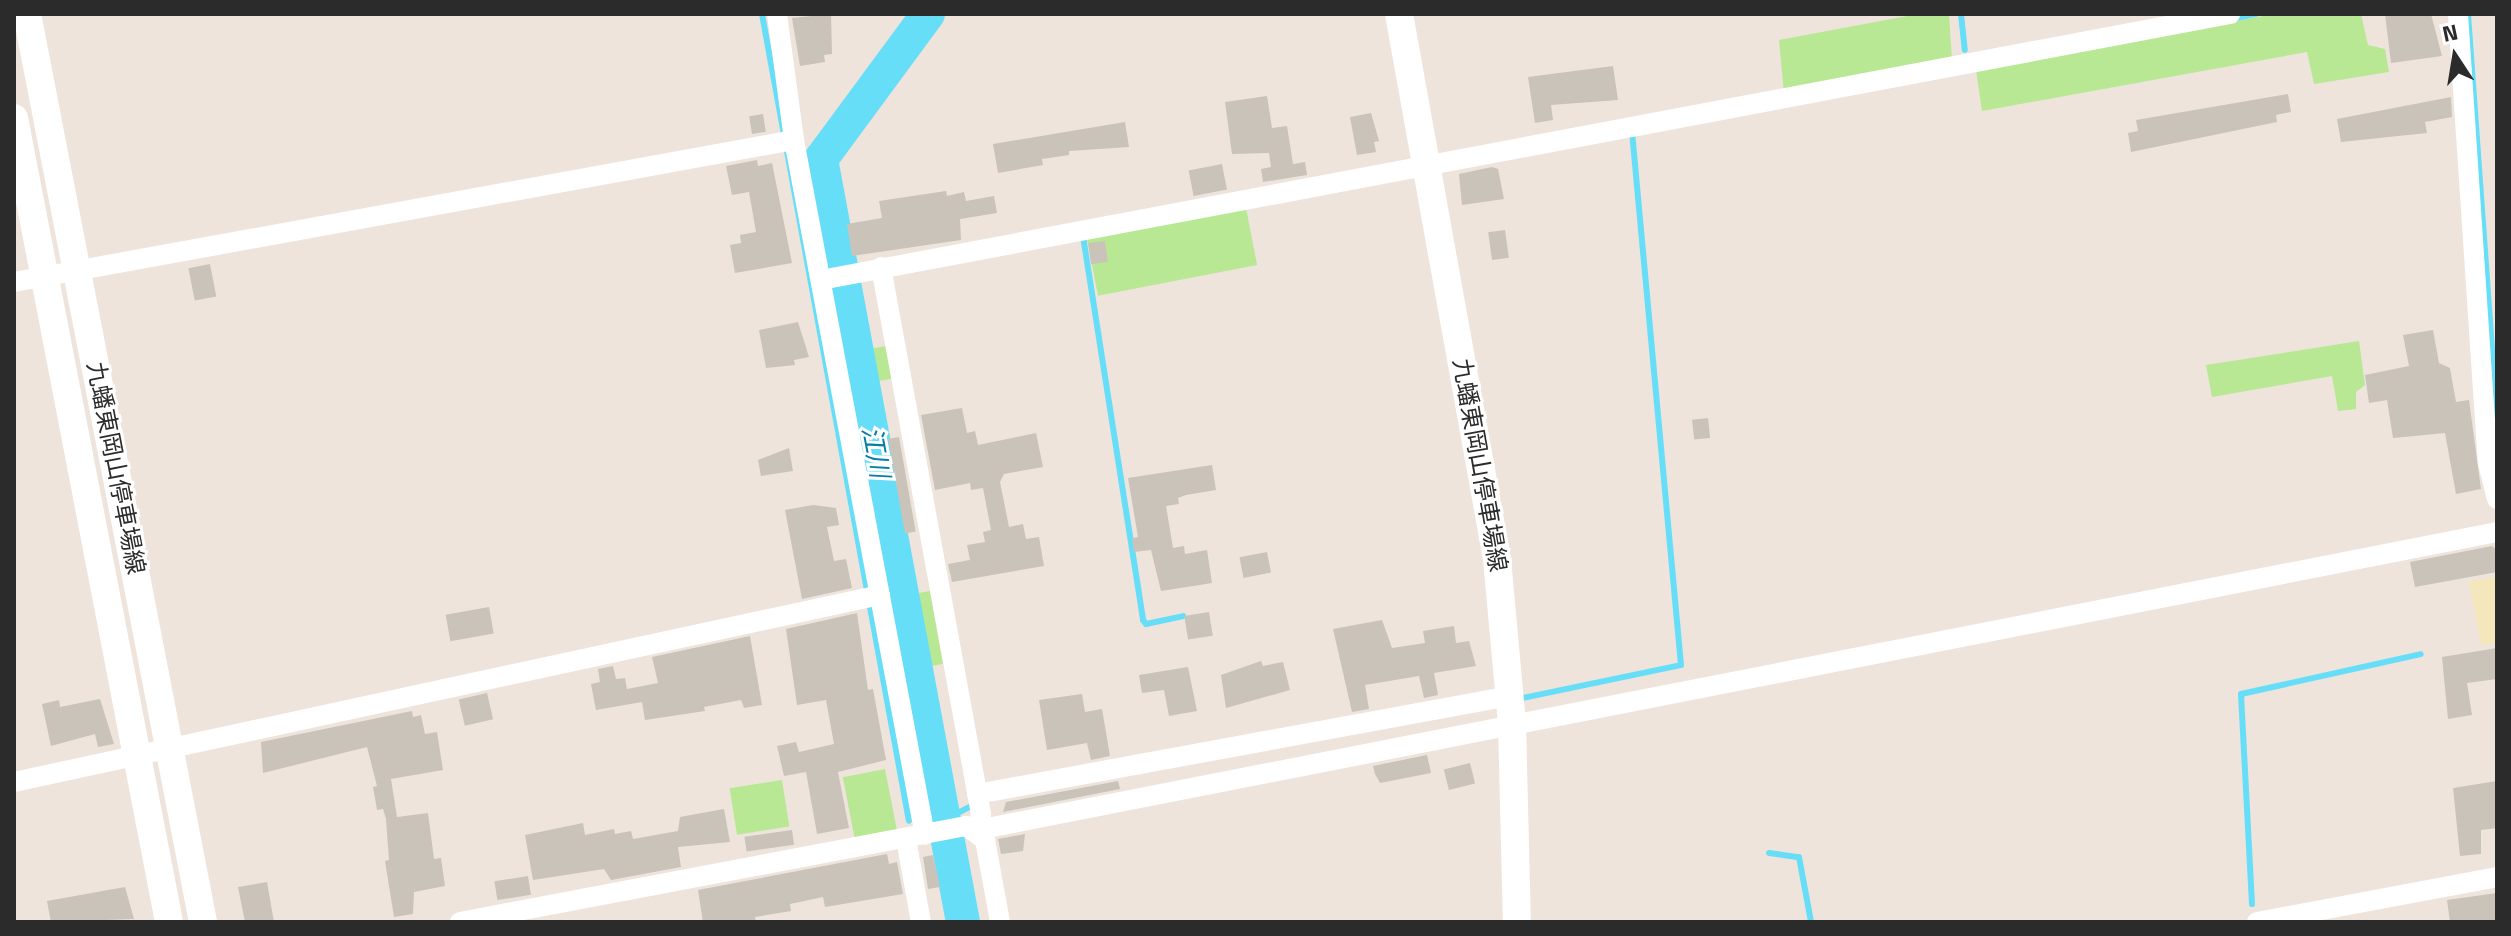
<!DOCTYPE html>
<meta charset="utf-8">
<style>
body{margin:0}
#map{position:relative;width:2511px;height:936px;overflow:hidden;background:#eee4dc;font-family:"Titillium Web","Noto Sans JP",sans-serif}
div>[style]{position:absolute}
.green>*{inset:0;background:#b8e894;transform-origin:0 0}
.sand>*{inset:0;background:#f5e7bc}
.stream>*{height:6px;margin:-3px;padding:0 3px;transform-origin:3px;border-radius:3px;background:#67def8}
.river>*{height:34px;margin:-17px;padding:0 17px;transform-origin:17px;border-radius:17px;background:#67def8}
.building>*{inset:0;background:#c9c3ba;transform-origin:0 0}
.street>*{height:20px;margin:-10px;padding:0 10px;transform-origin:10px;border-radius:10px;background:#fff}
.secondary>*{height:28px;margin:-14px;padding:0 14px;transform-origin:14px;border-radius:14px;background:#fff}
span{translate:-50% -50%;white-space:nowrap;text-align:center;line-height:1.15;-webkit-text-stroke:6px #fff;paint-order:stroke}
.street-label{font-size:24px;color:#2b2b2b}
.water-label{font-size:26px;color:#037da6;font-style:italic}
.frame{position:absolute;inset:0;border:16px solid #2b2b2b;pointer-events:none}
.north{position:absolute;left:2415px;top:16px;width:80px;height:80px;-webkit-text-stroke:6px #fff;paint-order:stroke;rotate:348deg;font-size:22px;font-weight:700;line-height:32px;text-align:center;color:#2b2b2b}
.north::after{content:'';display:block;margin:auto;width:28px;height:36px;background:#2b2b2b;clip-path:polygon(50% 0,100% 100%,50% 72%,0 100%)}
</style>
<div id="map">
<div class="green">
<i style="clip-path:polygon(1918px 14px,1949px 14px,1952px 61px,1784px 93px,1779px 40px)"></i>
<i style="clip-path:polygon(2274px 14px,2361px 14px,2368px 45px,2385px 49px,2389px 72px,2314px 84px,2307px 52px,1982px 111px,1976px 70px)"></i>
<i style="left:1246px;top:208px;width:58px;height:162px;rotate:79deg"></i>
<i style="clip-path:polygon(2359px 341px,2365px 385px,2356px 392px,2356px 409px,2338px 411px,2332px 376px,2212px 397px,2206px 365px)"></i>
<i style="left:886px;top:346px;width:33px;height:16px;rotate:79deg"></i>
<i style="left:930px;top:591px;width:74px;height:16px;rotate:80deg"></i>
<i style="left:885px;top:769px;width:64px;height:43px;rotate:79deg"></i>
<i style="left:782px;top:780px;width:47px;height:53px;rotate:81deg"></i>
</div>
<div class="sand">
<i style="clip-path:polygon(2497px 577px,2497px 643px,2481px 645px,2469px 581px)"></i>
</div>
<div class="stream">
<i style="left:762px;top:14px;width:820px;rotate:79.68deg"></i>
<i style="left:1961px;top:14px;width:36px;rotate:84deg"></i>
<i style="left:2468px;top:14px;width:403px;rotate:85.9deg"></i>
<i style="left:2232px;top:19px;width:25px;rotate:-12deg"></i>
<i style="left:1083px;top:236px;width:389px;rotate:81.1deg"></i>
<i style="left:1143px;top:620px;width:5px;rotate:53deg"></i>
<i style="left:1146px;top:624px;width:38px;rotate:-12deg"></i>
<i style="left:1523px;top:698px;width:161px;rotate:-11.8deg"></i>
<i style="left:1681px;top:665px;width:535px;rotate:-95.25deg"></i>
<i style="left:944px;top:820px;width:31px;rotate:-27deg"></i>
<i style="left:972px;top:806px;width:5px;rotate:-90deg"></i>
<i style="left:1769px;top:853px;width:30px;rotate:8deg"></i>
<i style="left:1799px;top:857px;width:66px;rotate:79.5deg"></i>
<i style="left:2252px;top:904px;width:210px;rotate:-93deg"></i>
<i style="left:2241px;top:694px;width:184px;rotate:-12.5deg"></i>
</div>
<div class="river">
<i style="left:928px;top:14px;width:180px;rotate:126.4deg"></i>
<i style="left:821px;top:159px;width:776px;rotate:79.46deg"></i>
</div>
<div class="building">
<i style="clip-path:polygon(831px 14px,832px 54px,824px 55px,825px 62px,800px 66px,792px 18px)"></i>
<i style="clip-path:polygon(2385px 14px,2431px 14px,2442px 56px,2391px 63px)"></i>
<i style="clip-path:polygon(1613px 66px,1618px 100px,1551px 105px,1553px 120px,1535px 123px,1528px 77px)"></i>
<i style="clip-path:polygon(2288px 94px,2291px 112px,2276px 115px,2277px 122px,2131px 152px,2128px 133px,2138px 131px,2136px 120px)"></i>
<i style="clip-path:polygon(1267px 96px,1272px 128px,1287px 126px,1293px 164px,1305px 162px,1307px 175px,1263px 182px,1261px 169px,1271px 167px,1269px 153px,1232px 154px,1225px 102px)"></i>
<i style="clip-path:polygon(2451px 97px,2452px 117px,2425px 122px,2427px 133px,2341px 142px,2337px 119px)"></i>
<i style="clip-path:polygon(1371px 113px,1379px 141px,1374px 142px,1376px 152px,1357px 155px,1350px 117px)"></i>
<i style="left:763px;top:114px;width:18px;height:14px;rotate:81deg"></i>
<i style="clip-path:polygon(1125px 122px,1129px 147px,1069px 151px,1069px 155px,1042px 159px,1043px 165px,998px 173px,993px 144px)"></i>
<i style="clip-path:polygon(757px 160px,758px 166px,772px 163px,792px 263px,735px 273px,730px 245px,741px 243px,740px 235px,756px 232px,749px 192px,732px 195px,726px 166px)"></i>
<i style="left:1222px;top:164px;width:26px;height:34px;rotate:79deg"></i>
<i style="clip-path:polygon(1492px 167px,1498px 169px,1504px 199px,1462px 205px,1459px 174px)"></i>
<i style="clip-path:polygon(946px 191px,947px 196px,964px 192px,966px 201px,994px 196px,997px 213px,960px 219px,961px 240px,852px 256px,847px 224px,882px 218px,879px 201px)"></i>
<i style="left:1505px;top:230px;width:28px;height:17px;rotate:82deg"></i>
<i style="left:1105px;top:241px;width:21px;height:17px;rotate:82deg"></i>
<i style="left:210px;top:264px;width:33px;height:22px;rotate:79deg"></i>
<i style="clip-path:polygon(798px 322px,809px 357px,794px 360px,795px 365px,766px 368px,759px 330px)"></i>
<i style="clip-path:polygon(2433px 330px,2439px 363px,2450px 368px,2456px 402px,2469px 400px,2481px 489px,2456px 494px,2445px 433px,2393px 438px,2387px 400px,2369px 403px,2365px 375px,2409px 366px,2403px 335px)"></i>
<i style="clip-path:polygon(962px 408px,967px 433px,975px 431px,978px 445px,1036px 433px,1043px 467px,1004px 474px,1000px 482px,1009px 527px,1023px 524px,1026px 539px,1039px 537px,1044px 566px,952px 582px,948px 564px,970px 560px,967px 545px,985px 542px,983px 532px,991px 530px,983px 488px,971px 490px,970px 483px,935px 490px,921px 415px)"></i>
<i style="left:1708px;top:418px;width:20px;height:16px;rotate:84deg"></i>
<i style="left:899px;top:437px;width:96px;height:11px;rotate:80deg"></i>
<i style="clip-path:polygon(789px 448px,793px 471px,761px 476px,758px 460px)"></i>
<i style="clip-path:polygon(1212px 465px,1216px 490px,1186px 495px,1178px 498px,1179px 504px,1166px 506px,1173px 548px,1184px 546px,1185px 554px,1207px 550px,1212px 583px,1161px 591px,1151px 550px,1134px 552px,1132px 538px,1138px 537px,1128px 478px)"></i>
<i style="clip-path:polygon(813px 505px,836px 508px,839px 525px,827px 527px,834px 561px,846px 559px,852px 588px,802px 599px,785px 510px)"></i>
<i style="clip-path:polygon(2492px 546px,2497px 550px,2497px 572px,2415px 587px,2410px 562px)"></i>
<i style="left:1267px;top:552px;width:21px;height:28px;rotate:79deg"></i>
<i style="left:489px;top:607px;width:27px;height:44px;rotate:80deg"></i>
<i style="left:1209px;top:612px;width:24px;height:25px;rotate:81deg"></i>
<i style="clip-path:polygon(857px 613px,868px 690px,873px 689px,886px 760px,838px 772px,849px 828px,817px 834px,806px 772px,784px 776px,777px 746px,796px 742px,799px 752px,834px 744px,826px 700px,797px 705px,786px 629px)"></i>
<i style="clip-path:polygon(1382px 620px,1392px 648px,1425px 643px,1423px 631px,1454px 626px,1456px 643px,1469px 641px,1476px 666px,1434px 673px,1438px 695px,1424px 698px,1419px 676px,1365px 685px,1369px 709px,1352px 712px,1333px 629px)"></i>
<i style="clip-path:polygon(750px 636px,762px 705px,744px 708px,741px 700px,704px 707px,705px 711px,645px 720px,642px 702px,596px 710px,591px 684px,600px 682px,598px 669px,613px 666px,616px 679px,625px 678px,627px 689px,658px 683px,652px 657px)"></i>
<i style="clip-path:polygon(2497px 648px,2497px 679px,2467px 683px,2472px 715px,2448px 719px,2442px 657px)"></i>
<i style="clip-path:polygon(1261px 661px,1263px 666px,1283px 662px,1290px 690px,1226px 708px,1221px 675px)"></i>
<i style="clip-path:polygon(1188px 667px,1197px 711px,1169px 716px,1164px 690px,1142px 693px,1139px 675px)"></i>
<i style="left:487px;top:693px;width:27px;height:29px;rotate:77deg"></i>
<i style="clip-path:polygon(1082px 694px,1085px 712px,1102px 709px,1110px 756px,1091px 760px,1087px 743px,1047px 750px,1039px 700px)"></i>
<i style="clip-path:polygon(100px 699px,114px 744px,98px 747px,95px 734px,51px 746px,42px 704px,59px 700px,60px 707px)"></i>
<i style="clip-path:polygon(412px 711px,413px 717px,421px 715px,425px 734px,437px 732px,443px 770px,391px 779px,397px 817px,428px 813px,434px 859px,441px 858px,445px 886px,414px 892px,413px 914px,394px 917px,385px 861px,389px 860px,386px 819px,383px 809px,377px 810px,373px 787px,377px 786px,367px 747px,263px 773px,261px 742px)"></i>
<i style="clip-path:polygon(1427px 755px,1431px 773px,1380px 783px,1375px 774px,1373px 766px)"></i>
<i style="left:1470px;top:763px;width:21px;height:27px;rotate:76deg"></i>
<i style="clip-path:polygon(1118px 781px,1120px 789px,1003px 812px,1006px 802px)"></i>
<i style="clip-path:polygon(2497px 781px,2497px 828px,2481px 830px,2481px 854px,2460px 856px,2453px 788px)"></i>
<i style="clip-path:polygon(724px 809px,730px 842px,678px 847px,681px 867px,611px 880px,604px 869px,533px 880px,525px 835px,583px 823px,585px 835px,614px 829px,615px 834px,631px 831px,633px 839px,678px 831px,680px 817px)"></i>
<i style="left:792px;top:830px;width:15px;height:48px;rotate:82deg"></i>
<i style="clip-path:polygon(1025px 834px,1023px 851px,1001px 854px,998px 839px)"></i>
<i style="clip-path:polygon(887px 854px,889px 864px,897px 862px,903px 894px,825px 907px,823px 897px,790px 904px,791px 911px,755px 917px,756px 922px,703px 922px,698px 890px)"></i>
<i style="clip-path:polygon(933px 855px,940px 887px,928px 889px,923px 857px)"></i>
<i style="left:528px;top:876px;width:19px;height:34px;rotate:81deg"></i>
<i style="clip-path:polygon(267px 882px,274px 922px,245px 922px,238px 887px)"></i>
<i style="clip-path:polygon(125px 887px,134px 919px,51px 922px,47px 901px)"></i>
<i style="clip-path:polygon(2497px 893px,2497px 922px,2450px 922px,2447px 900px)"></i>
</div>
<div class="street">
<i style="left:777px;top:14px;width:127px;rotate:82.3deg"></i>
<i style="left:794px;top:140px;width:707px;rotate:79.33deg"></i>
<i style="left:2458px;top:14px;width:450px;rotate:86.2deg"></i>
<i style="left:2488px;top:463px;width:37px;rotate:76deg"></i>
<i style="left:881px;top:267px;width:556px;rotate:79.64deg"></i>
<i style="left:981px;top:814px;width:16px;rotate:104deg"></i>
<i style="left:977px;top:830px;width:1549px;rotate:-11.09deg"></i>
<i style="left:821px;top:280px;width:1434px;rotate:-10.69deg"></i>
<i style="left:14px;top:282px;width:793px;rotate:-10.32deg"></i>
<i style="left:14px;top:782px;width:886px;rotate:-12.19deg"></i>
<i style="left:977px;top:794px;width:542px;rotate:-10.42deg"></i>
<i style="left:906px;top:839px;width:84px;rotate:79.8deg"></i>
<i style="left:460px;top:922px;width:515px;rotate:-10.74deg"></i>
<i style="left:966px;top:826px;width:24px;rotate:36deg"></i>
<i style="left:985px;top:840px;width:83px;rotate:79.6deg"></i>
<i style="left:2257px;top:922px;width:244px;rotate:-10.6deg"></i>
</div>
<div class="secondary">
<i style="left:27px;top:14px;width:925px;rotate:79.03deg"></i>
<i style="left:1399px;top:14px;width:554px;rotate:79.81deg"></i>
<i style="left:1497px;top:559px;width:165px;rotate:84.8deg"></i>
<i style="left:1512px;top:723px;width:199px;rotate:88.6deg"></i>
<i style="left:14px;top:118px;width:819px;rotate:79.09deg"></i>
</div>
<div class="street-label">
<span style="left:1480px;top:465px;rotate:80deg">九蟠東岡山停車場線</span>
<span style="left:116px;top:468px;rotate:79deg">九蟠東岡山停車場線</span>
</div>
<div class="water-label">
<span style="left:876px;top:452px;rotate:79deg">江川</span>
</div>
<div class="frame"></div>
<div class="north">N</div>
</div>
